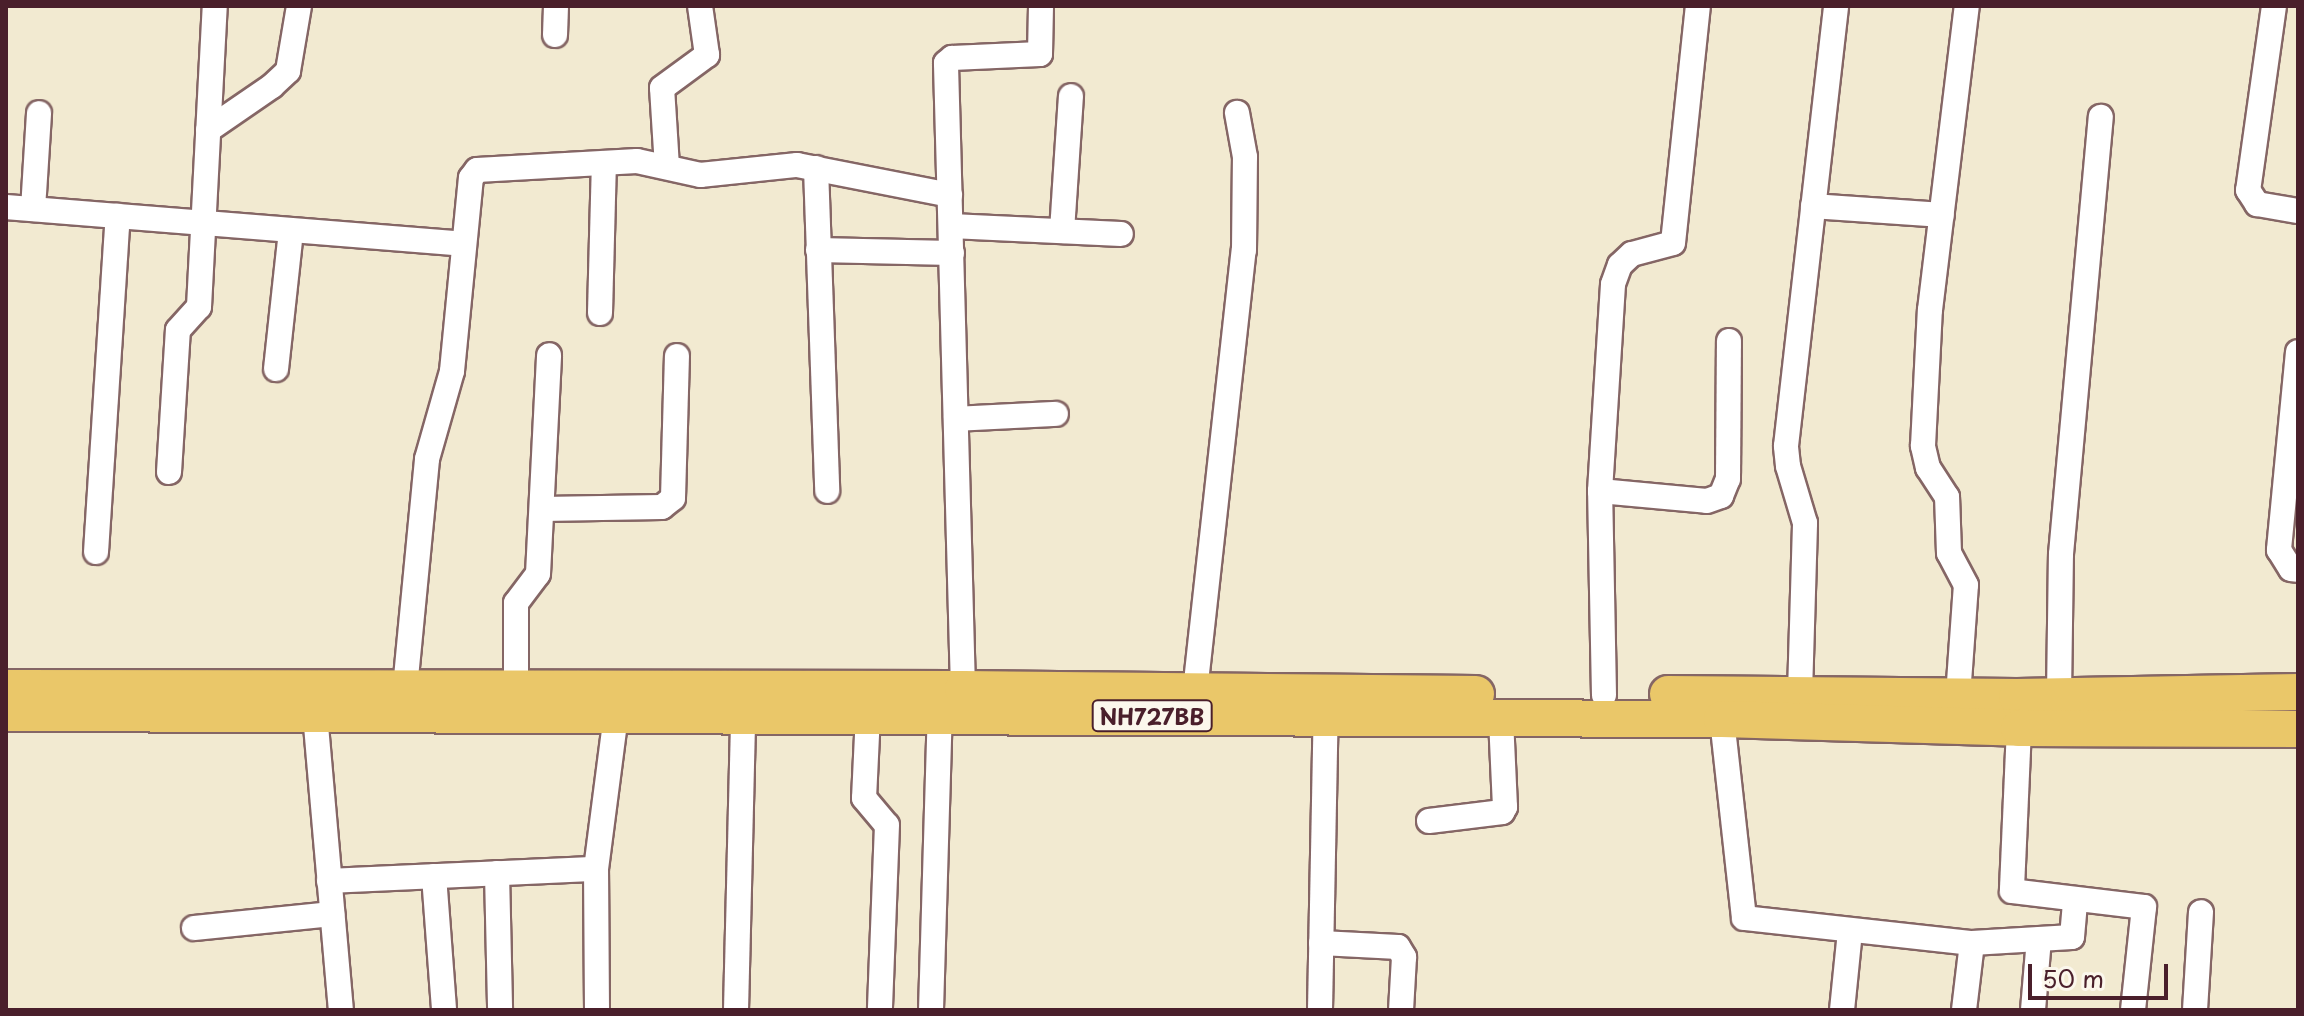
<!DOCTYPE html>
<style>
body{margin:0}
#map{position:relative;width:2304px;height:1016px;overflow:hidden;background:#f2ead1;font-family:"Playpen Sans",sans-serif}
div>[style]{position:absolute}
.roads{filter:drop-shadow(2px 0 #856665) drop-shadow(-2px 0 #856665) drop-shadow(0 2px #856665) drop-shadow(0 -2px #856665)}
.minor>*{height:24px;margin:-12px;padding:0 12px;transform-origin:12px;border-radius:12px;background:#fff}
.highway>*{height:36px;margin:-18px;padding:0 18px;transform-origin:18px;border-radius:18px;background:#eac769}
span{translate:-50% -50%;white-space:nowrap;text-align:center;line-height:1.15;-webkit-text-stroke:8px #fbf7ec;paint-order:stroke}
.shield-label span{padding:2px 6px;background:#fbf7ec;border:2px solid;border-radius:6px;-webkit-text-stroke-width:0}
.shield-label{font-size:22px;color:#4a1f2b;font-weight:700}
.frame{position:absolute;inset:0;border:8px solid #4a1f2b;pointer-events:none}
.scale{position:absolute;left:2028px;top:964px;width:140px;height:36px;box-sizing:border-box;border:4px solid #4a1f2b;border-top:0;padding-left:10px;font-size:24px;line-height:28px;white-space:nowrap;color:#4a1f2b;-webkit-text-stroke:6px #fbf7ec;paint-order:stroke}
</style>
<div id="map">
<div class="roads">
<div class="minor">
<i style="left:2274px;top:6px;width:186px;rotate:98deg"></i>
<i style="left:2248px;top:190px;width:17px;rotate:57deg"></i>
<i style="left:2257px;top:204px;width:42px;rotate:9.7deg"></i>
<i style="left:555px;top:35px;width:29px;rotate:-88deg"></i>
<i style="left:208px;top:130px;width:78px;rotate:-34.5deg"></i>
<i style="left:272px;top:86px;width:22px;rotate:-43deg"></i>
<i style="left:288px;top:71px;width:66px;rotate:-80.4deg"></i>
<i style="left:667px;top:167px;width:79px;rotate:-93.6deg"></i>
<i style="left:662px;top:88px;width:56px;rotate:-36.3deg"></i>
<i style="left:707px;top:55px;width:49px;rotate:-98.1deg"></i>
<i style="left:816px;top:168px;width:323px;rotate:88deg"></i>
<i style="left:1813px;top:206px;width:129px;rotate:4deg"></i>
<i style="left:6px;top:207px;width:459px;rotate:4.6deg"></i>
<i style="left:33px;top:209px;width:96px;rotate:-86.4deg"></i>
<i style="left:951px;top:226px;width:170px;rotate:2.7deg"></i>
<i style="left:1062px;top:231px;width:135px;rotate:-86.2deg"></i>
<i style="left:818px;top:250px;width:134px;rotate:1.3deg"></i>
<i style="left:600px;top:313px;width:150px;rotate:-88.5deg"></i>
<i style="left:2298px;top:352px;width:199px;rotate:95.5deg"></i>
<i style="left:2279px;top:550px;width:22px;rotate:58deg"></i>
<i style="left:2291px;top:569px;width:7px;rotate:8deg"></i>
<i style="left:276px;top:369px;width:138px;rotate:-83.8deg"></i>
<i style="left:956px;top:419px;width:100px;rotate:-2.9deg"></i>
<i style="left:169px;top:472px;width:142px;rotate:-86.4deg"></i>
<i style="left:178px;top:330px;width:31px;rotate:-48deg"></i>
<i style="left:199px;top:307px;width:301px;rotate:-87deg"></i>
<i style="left:1600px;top:491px;width:107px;rotate:5.3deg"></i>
<i style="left:1707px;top:501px;width:15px;rotate:-20deg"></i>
<i style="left:1721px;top:496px;width:18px;rotate:-68deg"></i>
<i style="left:1728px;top:479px;width:138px;rotate:-89.6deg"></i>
<i style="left:542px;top:509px;width:120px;rotate:-1deg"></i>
<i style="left:662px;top:507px;width:14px;rotate:-39deg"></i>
<i style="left:673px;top:498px;width:142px;rotate:-88.4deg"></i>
<i style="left:96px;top:552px;width:337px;rotate:-86.3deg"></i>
<i style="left:405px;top:688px;width:230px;rotate:-84.5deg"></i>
<i style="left:427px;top:459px;width:91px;rotate:-74.1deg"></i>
<i style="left:452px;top:371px;width:194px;rotate:-84.4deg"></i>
<i style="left:471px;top:178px;width:10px;rotate:-53deg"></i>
<i style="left:477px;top:170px;width:160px;rotate:-3.2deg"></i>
<i style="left:637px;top:161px;width:65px;rotate:12.5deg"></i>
<i style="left:700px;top:175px;width:98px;rotate:-5.9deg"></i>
<i style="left:797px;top:165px;width:156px;rotate:11.1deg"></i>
<i style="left:516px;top:688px;width:85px;rotate:-90deg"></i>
<i style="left:516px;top:603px;width:36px;rotate:-53deg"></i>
<i style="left:538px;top:574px;width:219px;rotate:-87.1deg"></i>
<i style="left:963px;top:689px;width:626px;rotate:-91.56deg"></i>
<i style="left:946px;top:63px;width:8px;rotate:-40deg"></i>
<i style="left:952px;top:58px;width:88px;rotate:-2.6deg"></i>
<i style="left:1040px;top:54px;width:48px;rotate:-88.8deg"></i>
<i style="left:1195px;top:691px;width:444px;rotate:-83.7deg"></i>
<i style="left:1244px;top:250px;width:93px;rotate:-89.4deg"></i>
<i style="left:1245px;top:157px;width:45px;rotate:-100.3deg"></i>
<i style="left:1800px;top:693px;width:170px;rotate:-88.3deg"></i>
<i style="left:1805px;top:523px;width:59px;rotate:-106.6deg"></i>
<i style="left:1788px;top:466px;width:20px;rotate:-96deg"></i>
<i style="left:1786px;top:446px;width:443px;rotate:-83.5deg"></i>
<i style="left:1604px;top:695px;width:204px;rotate:-91.1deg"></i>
<i style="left:1600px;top:491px;width:207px;rotate:-86.4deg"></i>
<i style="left:1613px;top:284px;width:20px;rotate:-70deg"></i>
<i style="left:1620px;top:265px;width:16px;rotate:-43deg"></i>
<i style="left:1632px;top:254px;width:42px;rotate:-15deg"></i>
<i style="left:1673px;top:243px;width:238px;rotate:-84deg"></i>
<i style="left:2059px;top:695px;width:141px;rotate:-89.2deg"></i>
<i style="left:2061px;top:554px;width:439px;rotate:-84.8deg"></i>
<i style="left:1958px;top:696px;width:111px;rotate:-85.9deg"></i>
<i style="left:1966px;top:585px;width:36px;rotate:-118deg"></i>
<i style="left:1949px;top:553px;width:56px;rotate:-92deg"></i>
<i style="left:1947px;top:497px;width:35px;rotate:-123deg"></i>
<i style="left:1928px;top:468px;width:23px;rotate:-103deg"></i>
<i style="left:1923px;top:446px;width:136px;rotate:-87.1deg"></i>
<i style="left:1930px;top:310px;width:306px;rotate:-83.1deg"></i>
<i style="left:315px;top:714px;width:297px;rotate:85deg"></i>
<i style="left:868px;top:714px;width:84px;rotate:92.7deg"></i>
<i style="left:864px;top:798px;width:35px;rotate:50deg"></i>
<i style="left:887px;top:825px;width:185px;rotate:92.2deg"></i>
<i style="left:1722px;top:719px;width:200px;rotate:83.7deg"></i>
<i style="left:1744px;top:918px;width:229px;rotate:6.3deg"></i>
<i style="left:2019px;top:728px;width:163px;rotate:92.5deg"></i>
<i style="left:2012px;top:891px;width:133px;rotate:6.9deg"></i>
<i style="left:2144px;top:907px;width:104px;rotate:96.1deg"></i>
<i style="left:1429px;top:821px;width:74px;rotate:-7deg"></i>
<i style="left:1502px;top:812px;width:6px;rotate:-59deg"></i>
<i style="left:1505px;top:807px;width:88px;rotate:-92.6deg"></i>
<i style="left:497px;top:873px;width:137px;rotate:88.7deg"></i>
<i style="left:434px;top:876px;width:134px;rotate:85.7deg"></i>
<i style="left:329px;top:881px;width:267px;rotate:-2.6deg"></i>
<i style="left:194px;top:928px;width:139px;rotate:-5.8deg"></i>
<i style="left:1321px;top:943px;width:77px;rotate:3deg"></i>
<i style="left:1398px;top:947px;width:12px;rotate:59deg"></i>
<i style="left:1404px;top:957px;width:53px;rotate:93.2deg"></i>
<i style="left:597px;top:1010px;width:141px;rotate:-90.4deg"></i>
<i style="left:596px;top:869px;width:156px;rotate:-82.6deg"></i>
<i style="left:736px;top:1010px;width:296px;rotate:-88.6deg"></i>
<i style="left:931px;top:1010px;width:295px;rotate:-88.3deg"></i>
<i style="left:1320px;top:1010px;width:306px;rotate:-88.9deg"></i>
<i style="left:1842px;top:1010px;width:79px;rotate:-84.2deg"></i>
<i style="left:1964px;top:1010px;width:67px;rotate:-83.2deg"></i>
<i style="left:1972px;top:943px;width:100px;rotate:-3.4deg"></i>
<i style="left:2072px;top:937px;width:38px;rotate:-85deg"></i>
<i style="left:2033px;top:1010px;width:71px;rotate:-85.2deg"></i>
<i style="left:2195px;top:1010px;width:98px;rotate:-86.5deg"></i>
</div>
<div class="highway">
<i style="left:6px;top:688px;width:957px;rotate:0.06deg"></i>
<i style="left:963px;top:689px;width:513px;rotate:0.56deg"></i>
<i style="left:1668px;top:694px;width:349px;rotate:0.5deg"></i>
<i style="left:2017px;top:697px;width:281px;rotate:-1deg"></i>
<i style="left:6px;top:713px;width:1716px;rotate:0.2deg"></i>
<i style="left:1722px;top:719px;width:297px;rotate:1.7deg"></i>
<i style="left:2019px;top:728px;width:279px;rotate:0.2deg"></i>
</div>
</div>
<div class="shield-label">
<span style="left:1152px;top:716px">NH727BB</span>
</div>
<div class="frame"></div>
<div class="scale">50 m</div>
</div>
